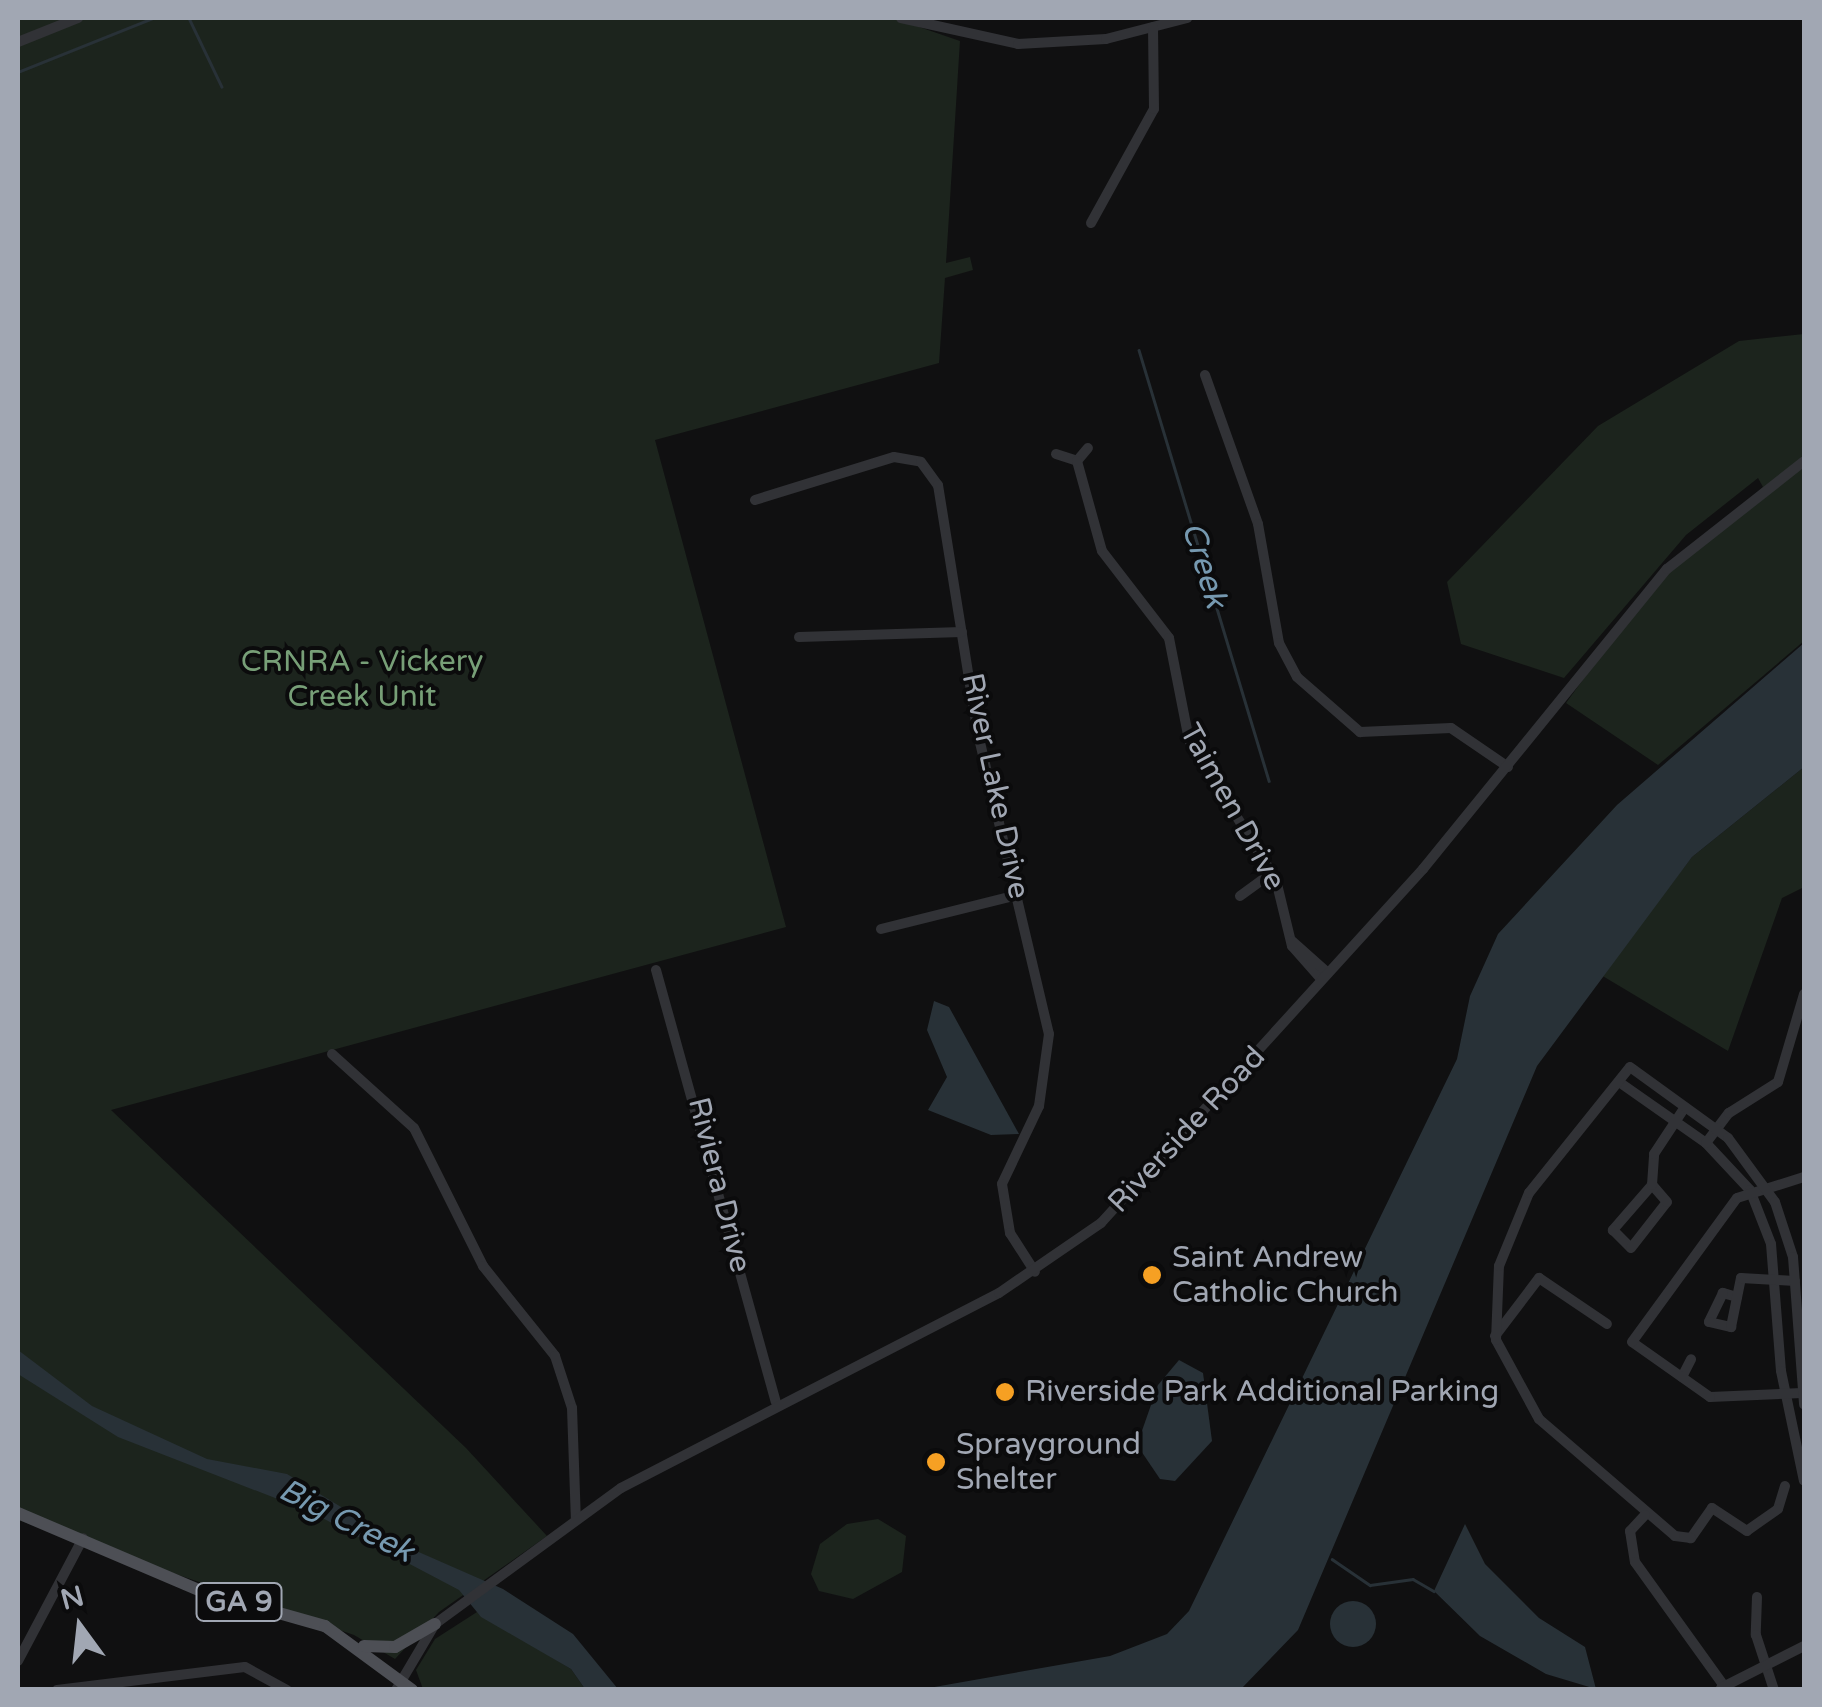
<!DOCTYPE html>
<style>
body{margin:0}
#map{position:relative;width:1822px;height:1707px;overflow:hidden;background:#101011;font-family:"Varela Round",sans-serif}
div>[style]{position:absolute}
.green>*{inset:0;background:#1c241d}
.water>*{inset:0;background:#283137}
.round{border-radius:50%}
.stream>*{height:2.5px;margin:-1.25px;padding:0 1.25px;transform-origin:1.25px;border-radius:1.25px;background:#283137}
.minor>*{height:10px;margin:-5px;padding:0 5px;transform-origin:5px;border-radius:5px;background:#313236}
.major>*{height:12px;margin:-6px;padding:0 6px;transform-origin:6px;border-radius:6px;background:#4d4f55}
.dots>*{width:28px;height:28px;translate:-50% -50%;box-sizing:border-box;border:5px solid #0b0b0c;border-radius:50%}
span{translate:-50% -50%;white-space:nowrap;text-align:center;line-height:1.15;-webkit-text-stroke:8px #0b0b0c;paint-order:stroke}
.shield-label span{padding:2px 8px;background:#0b0b0c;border:2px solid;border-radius:8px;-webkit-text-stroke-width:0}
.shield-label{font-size:28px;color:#a1a7b3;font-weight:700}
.park-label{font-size:30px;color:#779f77}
.street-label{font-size:30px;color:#a1a7b3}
.poi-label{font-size:30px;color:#a1a7b3}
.left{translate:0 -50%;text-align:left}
.water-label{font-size:32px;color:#7699b0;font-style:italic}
.frame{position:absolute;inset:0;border:20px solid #a1a7b3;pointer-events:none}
.north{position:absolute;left:30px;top:1577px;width:100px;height:100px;-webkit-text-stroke:8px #0b0b0c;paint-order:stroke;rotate:345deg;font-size:28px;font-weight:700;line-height:40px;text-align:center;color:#a1a7b3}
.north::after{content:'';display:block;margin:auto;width:35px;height:45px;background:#a1a7b3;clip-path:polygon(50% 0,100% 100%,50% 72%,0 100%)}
</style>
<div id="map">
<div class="green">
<i style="clip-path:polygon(18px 18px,893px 18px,960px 41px,946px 263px,970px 257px,973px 270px,945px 278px,939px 363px,655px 440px,786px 927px,111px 1110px,466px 1448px,547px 1536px,439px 1612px,395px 1659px,354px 1635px,18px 1520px)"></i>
<i style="clip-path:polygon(1804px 334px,1804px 641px,1658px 765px,1566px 703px,1649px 589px,1763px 487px,1758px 478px,1686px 535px,1564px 678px,1461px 644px,1447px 582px,1598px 426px,1739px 341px)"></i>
<i style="clip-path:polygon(1804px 767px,1804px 887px,1782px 898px,1728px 1051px,1601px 975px,1692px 857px)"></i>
<i style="clip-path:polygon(878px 1519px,906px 1536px,902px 1572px,853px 1599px,819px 1591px,811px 1574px,820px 1544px,847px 1524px)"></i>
<i style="clip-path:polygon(477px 1612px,571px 1669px,585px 1689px,423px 1689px,416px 1670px,435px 1639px)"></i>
</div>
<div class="water">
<i style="clip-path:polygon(1804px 643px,1804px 767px,1692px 857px,1537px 1066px,1298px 1630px,1241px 1689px,923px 1689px,1110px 1656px,1167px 1634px,1189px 1611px,1457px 1059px,1470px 996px,1498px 934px,1617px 805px)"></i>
<i style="clip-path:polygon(934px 1001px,949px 1007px,1019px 1134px,991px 1135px,928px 1110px,947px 1077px,927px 1030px)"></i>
<i style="clip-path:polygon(18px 1350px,92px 1406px,207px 1459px,287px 1474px,405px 1546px,503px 1589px,573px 1634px,618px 1689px,585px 1689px,571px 1669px,481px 1617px,459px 1590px,311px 1512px,118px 1437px,18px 1374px)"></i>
<i style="clip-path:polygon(1179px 1360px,1203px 1373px,1212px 1441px,1175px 1481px,1160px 1479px,1137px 1445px,1158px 1385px)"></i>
<i style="clip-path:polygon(1465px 1524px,1485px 1564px,1539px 1618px,1585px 1647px,1596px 1689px,1546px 1674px,1480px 1636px,1434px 1591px)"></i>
<i class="round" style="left:1330px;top:1601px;width:46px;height:46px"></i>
</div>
<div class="stream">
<i style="left:189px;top:18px;width:76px;rotate:64.4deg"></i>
<i style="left:18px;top:72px;width:145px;rotate:-21.8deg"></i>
<i style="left:1139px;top:350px;width:450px;rotate:73.2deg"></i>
<i style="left:1332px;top:1559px;width:46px;rotate:34.4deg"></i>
<i style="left:1370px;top:1585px;width:43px;rotate:-7.9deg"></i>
<i style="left:1413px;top:1579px;width:24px;rotate:30deg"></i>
</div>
<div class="minor">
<i style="left:901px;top:18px;width:120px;rotate:12.5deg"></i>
<i style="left:1018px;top:44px;width:88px;rotate:-3.3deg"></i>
<i style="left:1106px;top:39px;width:84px;rotate:-14.5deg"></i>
<i style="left:18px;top:42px;width:65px;rotate:-21.8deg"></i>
<i style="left:1091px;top:223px;width:130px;rotate:-61.1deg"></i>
<i style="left:1154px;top:109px;width:82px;rotate:-90.7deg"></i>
<i style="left:1205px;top:375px;width:158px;rotate:70.4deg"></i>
<i style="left:1258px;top:524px;width:121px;rotate:80deg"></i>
<i style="left:1279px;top:643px;width:38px;rotate:62deg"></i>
<i style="left:1297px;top:677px;width:84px;rotate:41.1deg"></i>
<i style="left:1360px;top:732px;width:91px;rotate:-2.5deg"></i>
<i style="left:1451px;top:728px;width:69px;rotate:34.4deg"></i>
<i style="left:1056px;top:454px;width:22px;rotate:18deg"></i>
<i style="left:1077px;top:461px;width:17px;rotate:-50deg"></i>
<i style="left:1077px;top:461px;width:93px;rotate:74.5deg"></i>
<i style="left:1102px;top:551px;width:110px;rotate:52.4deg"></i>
<i style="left:1169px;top:638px;width:104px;rotate:78.9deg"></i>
<i style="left:1189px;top:740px;width:165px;rotate:58.1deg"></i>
<i style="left:1276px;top:880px;width:68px;rotate:76.4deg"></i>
<i style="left:1292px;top:946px;width:45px;rotate:48.6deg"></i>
<i style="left:755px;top:500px;width:145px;rotate:-17.2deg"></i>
<i style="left:894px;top:457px;width:27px;rotate:10deg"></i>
<i style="left:921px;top:462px;width:29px;rotate:54deg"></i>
<i style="left:938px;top:485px;width:252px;rotate:80.9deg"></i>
<i style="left:978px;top:734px;width:308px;rotate:76.7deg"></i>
<i style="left:1049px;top:1034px;width:73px;rotate:97.9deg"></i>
<i style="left:1039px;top:1106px;width:86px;rotate:115.4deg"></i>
<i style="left:1002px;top:1184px;width:50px;rotate:80.7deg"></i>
<i style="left:1010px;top:1233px;width:46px;rotate:57.3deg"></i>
<i style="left:799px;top:637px;width:163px;rotate:-1.8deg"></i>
<i style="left:1240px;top:896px;width:39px;rotate:-36deg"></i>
<i style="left:881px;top:929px;width:140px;rotate:-14deg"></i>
<i style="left:1292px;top:941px;width:48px;rotate:41.6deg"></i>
<i style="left:656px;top:970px;width:448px;rotate:74.5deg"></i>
<i style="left:332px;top:1054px;width:110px;rotate:42.1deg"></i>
<i style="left:414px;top:1128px;width:154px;rotate:63.4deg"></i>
<i style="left:483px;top:1266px;width:115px;rotate:51.3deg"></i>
<i style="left:555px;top:1356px;width:55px;rotate:71.9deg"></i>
<i style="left:572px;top:1408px;width:112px;rotate:88deg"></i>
<i style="left:1619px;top:1082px;width:106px;rotate:35deg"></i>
<i style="left:1706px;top:1143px;width:64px;rotate:46.9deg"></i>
<i style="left:1750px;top:1190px;width:58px;rotate:68.7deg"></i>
<i style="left:1771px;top:1244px;width:127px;rotate:85.5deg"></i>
<i style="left:1781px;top:1371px;width:112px;rotate:78.2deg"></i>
<i style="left:1706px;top:1143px;width:38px;rotate:-53deg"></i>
<i style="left:1729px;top:1113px;width:58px;rotate:-32.3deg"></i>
<i style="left:1778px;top:1082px;width:92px;rotate:-73.5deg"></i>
<i style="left:1652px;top:1185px;width:60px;rotate:130.9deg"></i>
<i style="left:1613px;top:1230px;width:25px;rotate:45deg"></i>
<i style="left:1631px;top:1248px;width:58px;rotate:-52deg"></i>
<i style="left:1667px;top:1202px;width:23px;rotate:-131deg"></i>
<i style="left:1652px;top:1185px;width:31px;rotate:-86deg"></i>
<i style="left:1654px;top:1154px;width:56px;rotate:-56.6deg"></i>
<i style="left:1737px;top:1297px;width:15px;rotate:-164deg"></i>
<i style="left:1723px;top:1293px;width:32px;rotate:116deg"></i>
<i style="left:1709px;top:1322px;width:23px;rotate:13deg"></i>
<i style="left:1731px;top:1327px;width:50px;rotate:-78.5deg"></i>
<i style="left:1741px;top:1278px;width:54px;rotate:3.2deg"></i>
<i style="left:1495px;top:1336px;width:73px;rotate:-52.8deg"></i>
<i style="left:1539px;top:1278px;width:82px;rotate:34.1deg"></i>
<i style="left:1682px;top:1377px;width:20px;rotate:-63deg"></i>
<i style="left:1802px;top:1393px;width:92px;rotate:177.5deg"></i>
<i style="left:1710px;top:1397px;width:95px;rotate:-144.8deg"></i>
<i style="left:1632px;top:1342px;width:178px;rotate:-53.9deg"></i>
<i style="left:1737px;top:1198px;width:70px;rotate:-17.4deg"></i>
<i style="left:1785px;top:1486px;width:24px;rotate:107deg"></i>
<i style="left:1778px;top:1509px;width:38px;rotate:145deg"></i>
<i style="left:1747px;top:1531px;width:42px;rotate:-146.7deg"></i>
<i style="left:1712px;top:1508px;width:37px;rotate:125deg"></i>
<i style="left:1691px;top:1538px;width:16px;rotate:-173deg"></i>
<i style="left:1675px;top:1536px;width:179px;rotate:-139.3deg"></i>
<i style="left:1539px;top:1419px;width:90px;rotate:-118.6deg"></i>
<i style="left:1496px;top:1340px;width:74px;rotate:-87.7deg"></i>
<i style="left:1499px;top:1266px;width:79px;rotate:-67.7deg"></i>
<i style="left:1529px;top:1193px;width:161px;rotate:-51.3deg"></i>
<i style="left:1630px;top:1067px;width:121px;rotate:35.9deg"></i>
<i style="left:1728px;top:1138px;width:79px;rotate:53.7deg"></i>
<i style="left:1775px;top:1202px;width:58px;rotate:71.9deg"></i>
<i style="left:1793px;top:1257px;width:148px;rotate:85.7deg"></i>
<i style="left:1645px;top:1515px;width:22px;rotate:133deg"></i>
<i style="left:1630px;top:1531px;width:31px;rotate:81deg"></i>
<i style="left:1635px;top:1562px;width:153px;rotate:54.3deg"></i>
<i style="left:1757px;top:1597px;width:38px;rotate:92deg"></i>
<i style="left:1756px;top:1635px;width:58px;rotate:71.9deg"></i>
<i style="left:18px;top:1661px;width:139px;rotate:-62.1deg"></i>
<i style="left:1721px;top:1688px;width:93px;rotate:-26.8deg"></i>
<i style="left:57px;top:1690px;width:189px;rotate:-7deg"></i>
<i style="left:245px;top:1667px;width:48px;rotate:28.7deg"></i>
<i style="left:396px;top:1690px;width:77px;rotate:-59.4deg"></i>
<i style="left:435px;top:1624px;width:230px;rotate:-36.2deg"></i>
<i style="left:621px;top:1488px;width:425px;rotate:-27.3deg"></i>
<i style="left:999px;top:1293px;width:124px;rotate:-34.5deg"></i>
<i style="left:1101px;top:1223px;width:479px;rotate:-47.7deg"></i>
<i style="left:1423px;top:869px;width:387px;rotate:-50.9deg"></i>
<i style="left:1667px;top:569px;width:174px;rotate:-38.2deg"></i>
</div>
<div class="major">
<i style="left:18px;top:1513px;width:199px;rotate:23.1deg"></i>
<i style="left:201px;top:1591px;width:129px;rotate:15.8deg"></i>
<i style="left:325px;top:1626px;width:108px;rotate:36.3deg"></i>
<i style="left:364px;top:1646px;width:31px;rotate:2deg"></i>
<i style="left:395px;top:1647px;width:46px;rotate:-29.9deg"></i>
</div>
<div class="dots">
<i style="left:1152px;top:1275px;background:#f6a023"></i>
<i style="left:1005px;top:1392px;background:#f6a023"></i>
<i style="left:936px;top:1462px;background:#f6a023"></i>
</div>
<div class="shield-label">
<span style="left:239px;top:1602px">GA 9</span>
</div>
<div class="park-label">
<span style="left:362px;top:679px">CRNRA - Vickery<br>Creek Unit</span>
</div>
<div class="street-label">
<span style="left:995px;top:786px;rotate:78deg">River Lake Drive</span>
<span style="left:1232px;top:807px;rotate:61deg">Taimen Drive</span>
<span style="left:1187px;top:1130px;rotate:-47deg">Riverside Road</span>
<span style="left:719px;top:1185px;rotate:76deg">Riviera Drive</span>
</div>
<div class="poi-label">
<span class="left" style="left:1172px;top:1275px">Saint Andrew<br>Catholic Church</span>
<span class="left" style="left:1025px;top:1392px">Riverside Park Additional Parking</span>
<span class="left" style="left:956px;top:1462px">Sprayground<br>Shelter</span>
</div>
<div class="water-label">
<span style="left:1204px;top:565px;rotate:73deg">Creek</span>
<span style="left:346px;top:1521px;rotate:27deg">Big Creek</span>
</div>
<div class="frame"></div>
<div class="north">N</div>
</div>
